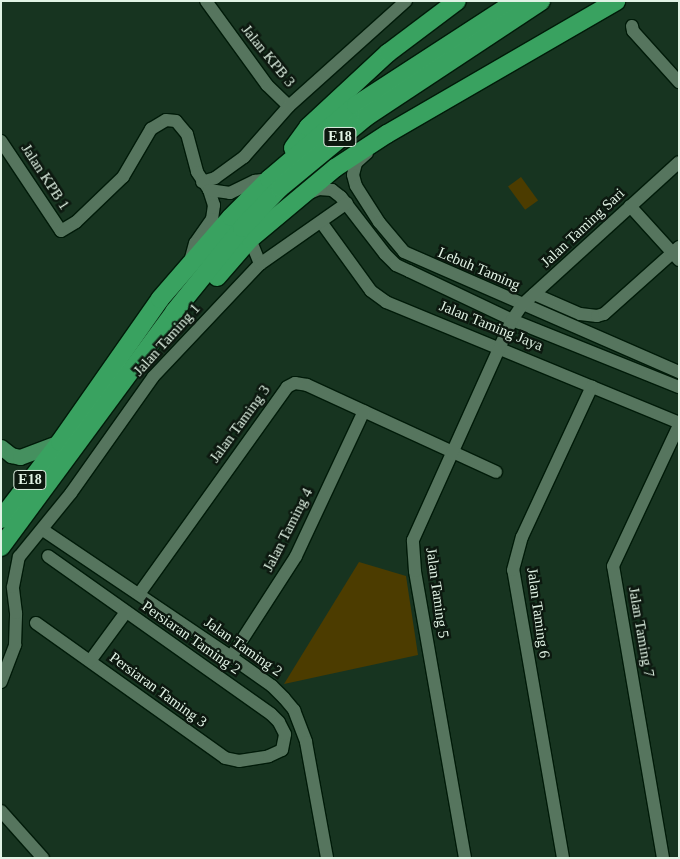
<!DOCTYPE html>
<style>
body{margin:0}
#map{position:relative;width:680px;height:859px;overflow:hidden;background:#173420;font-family:"Times New Roman",serif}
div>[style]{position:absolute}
.green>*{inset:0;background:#4c3c00;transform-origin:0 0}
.roads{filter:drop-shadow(1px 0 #001b09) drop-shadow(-1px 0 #001b09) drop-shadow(0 1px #001b09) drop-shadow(0 -1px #001b09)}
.minor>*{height:12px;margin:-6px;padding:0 6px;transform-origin:6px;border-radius:6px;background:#56755e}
.major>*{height:15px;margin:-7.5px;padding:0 7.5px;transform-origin:7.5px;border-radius:7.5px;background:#45905f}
.highway>*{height:18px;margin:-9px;padding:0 9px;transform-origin:9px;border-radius:9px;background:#39a260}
span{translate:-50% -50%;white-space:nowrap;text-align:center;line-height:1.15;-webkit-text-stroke:5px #0c180f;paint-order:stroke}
.shield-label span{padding:1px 4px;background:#0c180f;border:1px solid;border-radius:4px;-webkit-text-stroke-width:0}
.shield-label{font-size:14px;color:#e1f3e5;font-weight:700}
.street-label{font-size:15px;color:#e1f3e5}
.frame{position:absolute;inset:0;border:2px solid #e1f3e5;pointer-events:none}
</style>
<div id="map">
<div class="green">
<i style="left:521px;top:177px;width:29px;height:16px;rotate:54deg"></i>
<i style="clip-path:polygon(359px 562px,406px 576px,418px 655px,284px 684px)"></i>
</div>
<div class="roads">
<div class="minor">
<i style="left:206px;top:1px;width:104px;rotate:54deg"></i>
<i style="left:267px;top:85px;width:30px;rotate:44deg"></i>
<i style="left:632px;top:26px;width:5px;rotate:79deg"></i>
<i style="left:633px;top:31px;width:69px;rotate:48deg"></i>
<i style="left:1px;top:141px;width:108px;rotate:56.3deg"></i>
<i style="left:61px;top:231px;width:17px;rotate:-31deg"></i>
<i style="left:76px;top:222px;width:65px;rotate:-43.8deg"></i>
<i style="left:123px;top:177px;width:56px;rotate:-59.7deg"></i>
<i style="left:151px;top:129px;width:17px;rotate:-31deg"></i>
<i style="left:166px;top:120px;width:10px;rotate:6deg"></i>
<i style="left:176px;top:121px;width:17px;rotate:50deg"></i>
<i style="left:187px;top:134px;width:39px;rotate:75deg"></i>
<i style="left:197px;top:172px;width:22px;rotate:56deg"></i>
<i style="left:209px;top:190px;width:16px;rotate:72deg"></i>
<i style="left:214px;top:205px;width:14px;rotate:98deg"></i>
<i style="left:212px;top:219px;width:29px;rotate:125deg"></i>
<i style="left:195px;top:243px;width:20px;rotate:105deg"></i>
<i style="left:367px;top:153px;width:15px;rotate:138deg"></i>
<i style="left:356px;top:163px;width:12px;rotate:104deg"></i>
<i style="left:353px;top:175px;width:11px;rotate:75deg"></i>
<i style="left:356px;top:186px;width:43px;rotate:57.4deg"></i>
<i style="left:379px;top:222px;width:39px;rotate:50deg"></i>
<i style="left:404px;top:252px;width:300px;rotate:23.6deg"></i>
<i style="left:202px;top:182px;width:14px;rotate:-17deg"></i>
<i style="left:215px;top:178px;width:36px;rotate:-36deg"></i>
<i style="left:244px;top:157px;width:68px;rotate:-48.6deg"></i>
<i style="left:289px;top:106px;width:157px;rotate:-41.9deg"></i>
<i style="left:209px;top:190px;width:21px;rotate:8deg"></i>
<i style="left:230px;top:193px;width:28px;rotate:-26deg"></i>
<i style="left:255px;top:181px;width:14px;rotate:-8deg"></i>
<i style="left:307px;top:194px;width:13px;rotate:-23deg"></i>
<i style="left:319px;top:189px;width:13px;rotate:4deg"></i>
<i style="left:332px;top:190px;width:11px;rotate:38deg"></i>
<i style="left:341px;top:197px;width:72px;rotate:52.3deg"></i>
<i style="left:385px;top:254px;width:16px;rotate:45deg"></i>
<i style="left:396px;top:265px;width:14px;rotate:25deg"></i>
<i style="left:409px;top:271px;width:114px;rotate:25.4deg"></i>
<i style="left:512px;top:320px;width:180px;rotate:21.9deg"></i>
<i style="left:630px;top:206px;width:73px;rotate:47.8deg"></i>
<i style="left:321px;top:222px;width:85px;rotate:54.1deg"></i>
<i style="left:371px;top:291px;width:19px;rotate:36deg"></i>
<i style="left:386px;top:302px;width:317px;rotate:22.4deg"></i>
<i style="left:250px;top:239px;width:27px;rotate:68deg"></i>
<i style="left:534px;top:294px;width:50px;rotate:23.5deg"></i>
<i style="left:580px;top:314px;width:17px;rotate:7deg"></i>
<i style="left:597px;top:316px;width:7px;rotate:-16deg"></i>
<i style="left:604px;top:314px;width:101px;rotate:-41.8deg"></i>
<i style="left:43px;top:530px;width:227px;rotate:34deg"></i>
<i style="left:231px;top:657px;width:50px;rotate:35.3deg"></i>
<i style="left:272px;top:686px;width:17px;rotate:45deg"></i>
<i style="left:284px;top:698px;width:16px;rotate:50deg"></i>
<i style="left:294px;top:710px;width:34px;rotate:69deg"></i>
<i style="left:306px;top:742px;width:118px;rotate:79.7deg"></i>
<i style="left:139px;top:594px;width:254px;rotate:-54.4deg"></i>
<i style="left:287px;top:387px;width:9px;rotate:-27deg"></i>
<i style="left:295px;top:383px;width:12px;rotate:9deg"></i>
<i style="left:307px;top:385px;width:208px;rotate:24.7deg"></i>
<i style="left:36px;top:623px;width:232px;rotate:35.5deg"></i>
<i style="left:225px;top:758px;width:14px;rotate:12deg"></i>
<i style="left:239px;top:761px;width:30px;rotate:-9deg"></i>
<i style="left:269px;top:756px;width:14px;rotate:-25deg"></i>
<i style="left:282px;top:750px;width:16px;rotate:-79deg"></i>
<i style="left:285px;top:734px;width:13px;rotate:-117deg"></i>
<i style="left:279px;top:722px;width:11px;rotate:-135deg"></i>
<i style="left:271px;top:714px;width:273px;rotate:-144.7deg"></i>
<i style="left:231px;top:657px;width:120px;rotate:-57.2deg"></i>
<i style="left:296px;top:556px;width:160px;rotate:-64.9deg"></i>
<i style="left:90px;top:661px;width:61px;rotate:-53.7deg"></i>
<i style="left:1px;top:682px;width:40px;rotate:-69deg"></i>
<i style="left:15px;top:645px;width:32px;rotate:-88deg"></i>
<i style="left:16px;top:613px;width:26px;rotate:-97deg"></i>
<i style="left:13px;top:587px;width:31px;rotate:-79deg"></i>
<i style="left:19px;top:557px;width:82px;rotate:-50.9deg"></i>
<i style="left:71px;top:493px;width:142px;rotate:-54.7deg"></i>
<i style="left:153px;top:377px;width:156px;rotate:-46.6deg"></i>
<i style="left:260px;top:264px;width:106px;rotate:-35deg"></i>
<i style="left:1px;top:811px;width:63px;rotate:48.2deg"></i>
<i style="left:465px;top:858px;width:291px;rotate:-99.9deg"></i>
<i style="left:415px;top:571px;width:31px;rotate:-94deg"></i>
<i style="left:413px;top:540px;width:241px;rotate:-65.8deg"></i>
<i style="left:512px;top:320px;width:18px;rotate:-56deg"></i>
<i style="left:522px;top:305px;width:212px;rotate:-42.3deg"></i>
<i style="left:563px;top:858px;width:292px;rotate:-99.8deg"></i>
<i style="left:513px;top:570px;width:34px;rotate:-75deg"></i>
<i style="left:522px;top:537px;width:166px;rotate:-65.1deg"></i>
<i style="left:663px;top:858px;width:296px;rotate:-99.7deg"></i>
<i style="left:613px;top:566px;width:156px;rotate:-64.9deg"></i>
</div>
<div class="major">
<i style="left:1px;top:447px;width:13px;rotate:39deg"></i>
<i style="left:11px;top:455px;width:9px;rotate:13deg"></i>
<i style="left:20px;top:457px;width:43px;rotate:-20.6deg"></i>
</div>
<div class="highway">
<i style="left:293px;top:148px;width:26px;rotate:-54deg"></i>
<i style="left:308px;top:127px;width:109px;rotate:-42.8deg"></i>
<i style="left:388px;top:53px;width:86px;rotate:-37deg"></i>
<i style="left:217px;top:277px;width:50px;rotate:-49deg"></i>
<i style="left:250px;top:239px;width:111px;rotate:-39.9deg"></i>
<i style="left:335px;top:168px;width:62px;rotate:-33.2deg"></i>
<i style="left:387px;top:134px;width:265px;rotate:-30.1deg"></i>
<i style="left:1px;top:519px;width:97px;rotate:-52.5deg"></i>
<i style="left:60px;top:442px;width:174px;rotate:-55deg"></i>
<i style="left:160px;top:299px;width:108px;rotate:-49.1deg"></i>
<i style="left:231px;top:217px;width:54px;rotate:-45deg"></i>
<i style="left:269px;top:179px;width:114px;rotate:-40.4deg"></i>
<i style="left:356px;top:105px;width:191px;rotate:-33deg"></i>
<i style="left:1px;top:547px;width:292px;rotate:-53.6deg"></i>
<i style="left:174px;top:312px;width:108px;rotate:-51deg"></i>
<i style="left:242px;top:228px;width:55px;rotate:-46.5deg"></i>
<i style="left:280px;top:188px;width:112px;rotate:-39.5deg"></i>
<i style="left:366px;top:117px;width:210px;rotate:-33.5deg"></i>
</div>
</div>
<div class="shield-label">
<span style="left:340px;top:137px">E18</span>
<span style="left:30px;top:480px">E18</span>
</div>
<div class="street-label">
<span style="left:268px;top:56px;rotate:51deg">Jalan KPB 3</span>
<span style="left:45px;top:177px;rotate:57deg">Jalan KPB 1</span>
<span style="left:583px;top:228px;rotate:-43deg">Jalan Taming Sari</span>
<span style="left:479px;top:269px;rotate:23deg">Lebuh Taming</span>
<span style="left:491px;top:326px;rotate:22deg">Jalan Taming Jaya</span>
<span style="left:167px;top:340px;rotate:-48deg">Jalan Taming 1</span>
<span style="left:240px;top:424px;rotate:-54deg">Jalan Taming 3</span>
<span style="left:288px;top:530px;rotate:-63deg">Jalan Taming 4</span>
<span style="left:437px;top:593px;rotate:82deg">Jalan Taming 5</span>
<span style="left:538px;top:613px;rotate:82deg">Jalan Taming 6</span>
<span style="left:641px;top:632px;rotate:80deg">Jalan Taming 7</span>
<span style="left:191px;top:638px;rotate:35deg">Persiaran Taming 2</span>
<span style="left:243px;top:647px;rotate:35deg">Jalan Taming 2</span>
<span style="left:158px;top:690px;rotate:36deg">Persiaran Taming 3</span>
</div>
<div class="frame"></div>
</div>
